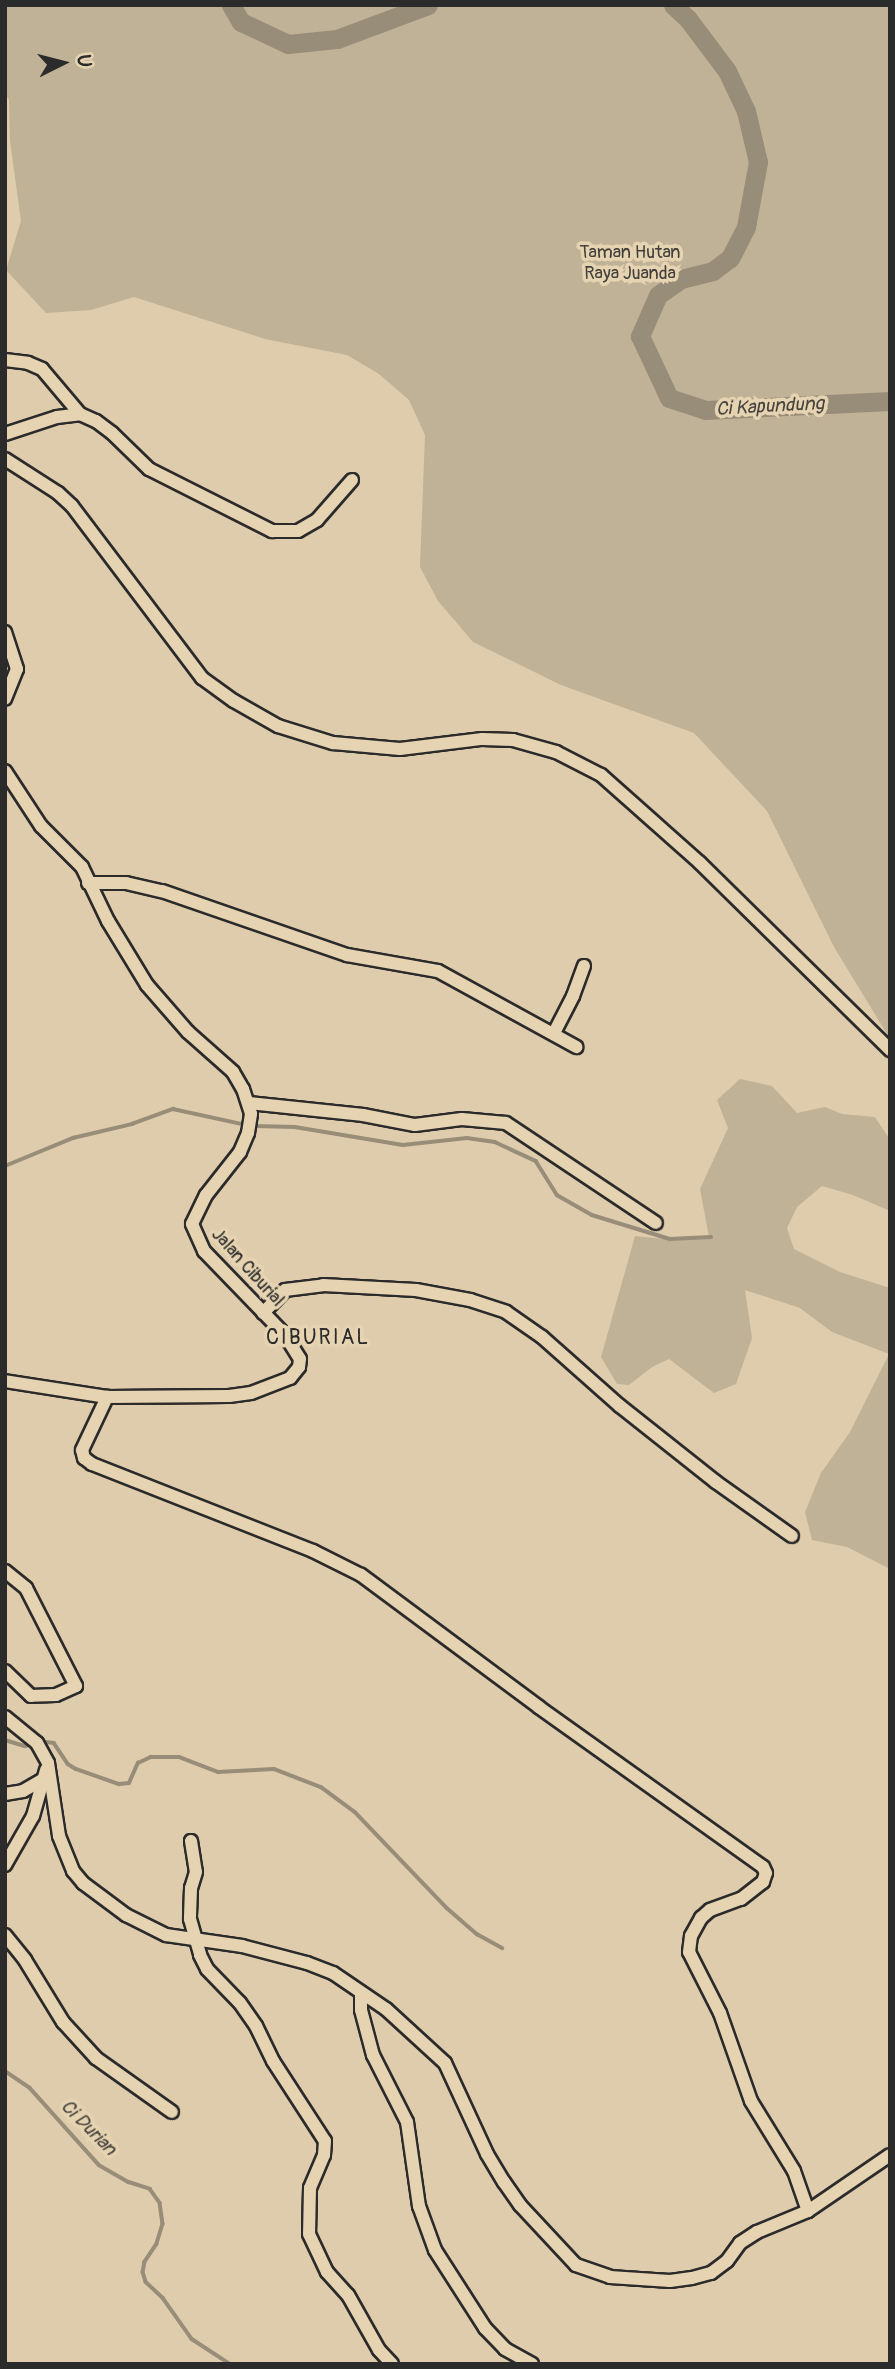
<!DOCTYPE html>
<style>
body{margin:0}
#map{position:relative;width:895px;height:2369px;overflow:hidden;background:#dfccac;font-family:Pangolin,sans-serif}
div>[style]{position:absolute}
.green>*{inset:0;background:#c0b296}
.stream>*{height:3.5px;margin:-1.75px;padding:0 1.75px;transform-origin:1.75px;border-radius:1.75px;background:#988d79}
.river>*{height:19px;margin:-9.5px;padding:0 9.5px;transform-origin:9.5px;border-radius:9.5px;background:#988d79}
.roads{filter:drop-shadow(2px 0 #2b2b2b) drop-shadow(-2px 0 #2b2b2b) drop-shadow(0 2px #2b2b2b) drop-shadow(0 -2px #2b2b2b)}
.minor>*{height:12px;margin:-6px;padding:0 6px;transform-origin:6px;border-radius:6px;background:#e6d3b1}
span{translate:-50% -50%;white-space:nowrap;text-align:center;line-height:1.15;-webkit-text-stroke:7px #e6d3b1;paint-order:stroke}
.park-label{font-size:18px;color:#413f3b}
.street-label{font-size:18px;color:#2b2b2b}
.water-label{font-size:19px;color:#46443e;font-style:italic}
.quarter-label{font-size:21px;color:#2b2b2b;letter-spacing:2px}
.frame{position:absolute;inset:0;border:7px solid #2b2b2b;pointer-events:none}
.north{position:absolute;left:28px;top:28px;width:70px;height:70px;-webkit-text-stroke:5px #e6d3b1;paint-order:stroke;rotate:84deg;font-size:19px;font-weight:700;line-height:28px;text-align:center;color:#2b2b2b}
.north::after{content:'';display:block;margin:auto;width:24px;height:32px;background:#2b2b2b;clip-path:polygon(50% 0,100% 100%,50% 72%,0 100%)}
</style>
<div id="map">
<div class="green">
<i style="clip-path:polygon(5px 5px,890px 5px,890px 1039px,834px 947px,767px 811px,694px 733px,561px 685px,473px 642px,438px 601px,420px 567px,425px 435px,409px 400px,379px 374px,347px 355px,265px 339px,134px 297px,91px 310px,46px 313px,6px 270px,21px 221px,10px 141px,9px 100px,5px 93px)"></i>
<i style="clip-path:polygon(740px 1079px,772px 1086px,797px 1113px,825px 1107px,842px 1114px,875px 1117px,890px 1140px,890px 1211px,853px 1195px,822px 1186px,797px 1207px,787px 1228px,794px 1249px,840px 1272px,890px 1288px,890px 1569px,847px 1547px,812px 1540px,805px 1512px,821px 1473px,850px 1432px,889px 1354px,832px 1332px,800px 1308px,745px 1290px,752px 1338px,736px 1384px,714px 1393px,669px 1359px,652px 1367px,629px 1385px,617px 1384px,601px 1357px,635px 1236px,672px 1240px,709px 1237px,700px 1189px,728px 1128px,717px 1100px)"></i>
</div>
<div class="stream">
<i style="left:5px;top:1166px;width:74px;rotate:-22.4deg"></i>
<i style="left:73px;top:1138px;width:61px;rotate:-13.3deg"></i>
<i style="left:132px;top:1124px;width:44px;rotate:-20.1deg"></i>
<i style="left:173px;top:1109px;width:80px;rotate:12.3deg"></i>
<i style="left:251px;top:1126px;width:44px;rotate:1.3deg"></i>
<i style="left:295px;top:1127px;width:109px;rotate:9.5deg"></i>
<i style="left:403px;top:1145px;width:64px;rotate:-6.2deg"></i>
<i style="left:467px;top:1138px;width:28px;rotate:8deg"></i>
<i style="left:495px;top:1142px;width:45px;rotate:24.9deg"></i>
<i style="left:536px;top:1161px;width:40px;rotate:58deg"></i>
<i style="left:557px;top:1195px;width:40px;rotate:29.7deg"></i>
<i style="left:592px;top:1215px;width:82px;rotate:17.1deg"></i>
<i style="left:670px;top:1239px;width:41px;rotate:-2.8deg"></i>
<i style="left:5px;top:1740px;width:21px;rotate:17deg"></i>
<i style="left:25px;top:1746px;width:6px;rotate:-18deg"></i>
<i style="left:38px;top:1741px;width:16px;rotate:7deg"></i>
<i style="left:54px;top:1743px;width:25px;rotate:56deg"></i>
<i style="left:68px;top:1764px;width:9px;rotate:32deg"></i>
<i style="left:76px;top:1769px;width:46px;rotate:19.2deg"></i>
<i style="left:119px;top:1784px;width:10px;rotate:-6deg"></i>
<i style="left:129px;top:1783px;width:22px;rotate:-66deg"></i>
<i style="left:138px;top:1763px;width:14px;rotate:-25deg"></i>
<i style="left:151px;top:1757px;width:28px"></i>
<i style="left:179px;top:1757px;width:42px;rotate:21deg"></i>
<i style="left:218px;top:1772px;width:56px;rotate:-3.1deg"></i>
<i style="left:274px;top:1769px;width:50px;rotate:21deg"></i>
<i style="left:321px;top:1787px;width:42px;rotate:36.3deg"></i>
<i style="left:355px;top:1812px;width:133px;rotate:46.2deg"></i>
<i style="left:447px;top:1908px;width:40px;rotate:41deg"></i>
<i style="left:477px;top:1934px;width:29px;rotate:29deg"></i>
<i style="left:5px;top:2071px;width:30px;rotate:34deg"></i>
<i style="left:30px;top:2088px;width:103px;rotate:48.1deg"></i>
<i style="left:99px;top:2165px;width:34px;rotate:30deg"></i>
<i style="left:129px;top:2182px;width:22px;rotate:18deg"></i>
<i style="left:150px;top:2189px;width:17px;rotate:54deg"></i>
<i style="left:160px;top:2203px;width:21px;rotate:82deg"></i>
<i style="left:163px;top:2224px;width:21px;rotate:107deg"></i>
<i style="left:157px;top:2244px;width:22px;rotate:124deg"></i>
<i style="left:145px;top:2262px;width:10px;rotate:101deg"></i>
<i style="left:143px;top:2272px;width:10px;rotate:73deg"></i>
<i style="left:146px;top:2282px;width:23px;rotate:43deg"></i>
<i style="left:163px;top:2298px;width:50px;rotate:54.7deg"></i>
<i style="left:192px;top:2339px;width:45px;rotate:33.3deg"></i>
</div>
<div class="river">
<i style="left:231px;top:5px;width:20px;rotate:60deg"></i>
<i style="left:241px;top:22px;width:52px;rotate:25.1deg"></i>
<i style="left:288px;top:44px;width:49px;rotate:-5.8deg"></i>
<i style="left:337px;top:39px;width:97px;rotate:-20.5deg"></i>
<i style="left:673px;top:5px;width:21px;rotate:43deg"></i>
<i style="left:688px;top:19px;width:65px;rotate:53.1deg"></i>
<i style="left:727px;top:71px;width:44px;rotate:64.6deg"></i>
<i style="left:746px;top:111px;width:52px;rotate:76.8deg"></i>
<i style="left:758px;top:162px;width:66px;rotate:100.5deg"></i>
<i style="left:746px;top:227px;width:35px;rotate:117deg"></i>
<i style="left:730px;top:258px;width:21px;rotate:143deg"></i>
<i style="left:713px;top:271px;width:33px;rotate:166deg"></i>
<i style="left:681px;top:279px;width:28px;rotate:145deg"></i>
<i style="left:658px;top:295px;width:45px;rotate:113.7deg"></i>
<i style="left:640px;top:336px;width:68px;rotate:64.9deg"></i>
<i style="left:669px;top:398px;width:38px;rotate:18deg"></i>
<i style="left:705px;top:410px;width:185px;rotate:-2.8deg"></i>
</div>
<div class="roads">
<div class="minor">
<i style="left:5px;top:360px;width:23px;rotate:7deg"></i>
<i style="left:28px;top:363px;width:15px;rotate:23deg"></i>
<i style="left:42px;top:369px;width:59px;rotate:49.8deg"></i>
<i style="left:5px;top:434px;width:55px;rotate:-18.1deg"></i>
<i style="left:57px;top:417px;width:23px;rotate:-7deg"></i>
<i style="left:80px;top:414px;width:17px;rotate:24deg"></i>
<i style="left:96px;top:421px;width:20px;rotate:37deg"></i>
<i style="left:112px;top:433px;width:52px;rotate:44.2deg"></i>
<i style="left:149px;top:469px;width:138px;rotate:26.8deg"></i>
<i style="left:272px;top:531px;width:26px"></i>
<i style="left:298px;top:531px;width:22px;rotate:-30deg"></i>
<i style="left:317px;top:520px;width:53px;rotate:-48.8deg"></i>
<i style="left:5px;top:459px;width:63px;rotate:32.7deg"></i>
<i style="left:58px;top:493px;width:19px;rotate:43deg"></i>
<i style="left:72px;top:506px;width:216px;rotate:52.9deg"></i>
<i style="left:202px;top:678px;width:39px;rotate:36deg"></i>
<i style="left:234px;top:701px;width:51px;rotate:29.6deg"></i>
<i style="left:278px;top:726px;width:58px;rotate:17.2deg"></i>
<i style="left:333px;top:743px;width:67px;rotate:5.1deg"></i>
<i style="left:400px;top:749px;width:83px;rotate:-7deg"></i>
<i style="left:482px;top:739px;width:31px;rotate:2deg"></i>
<i style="left:513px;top:740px;width:45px;rotate:15.6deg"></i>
<i style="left:556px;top:752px;width:51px;rotate:27.1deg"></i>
<i style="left:601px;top:775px;width:132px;rotate:41.6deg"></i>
<i style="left:700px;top:863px;width:267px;rotate:44.5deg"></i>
<i style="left:5px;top:632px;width:39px;rotate:72deg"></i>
<i style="left:17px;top:669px;width:32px;rotate:112deg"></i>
<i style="left:5px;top:771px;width:66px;rotate:56.8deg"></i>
<i style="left:41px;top:826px;width:58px;rotate:45deg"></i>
<i style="left:82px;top:867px;width:60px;rotate:64.3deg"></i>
<i style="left:108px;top:921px;width:75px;rotate:58.6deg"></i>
<i style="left:147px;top:985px;width:62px;rotate:48.9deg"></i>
<i style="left:188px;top:1032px;width:60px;rotate:41.6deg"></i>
<i style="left:233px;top:1072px;width:20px;rotate:60deg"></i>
<i style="left:243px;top:1089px;width:26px;rotate:72deg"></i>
<i style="left:251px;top:1114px;width:19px;rotate:99deg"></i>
<i style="left:248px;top:1133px;width:21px;rotate:113deg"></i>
<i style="left:240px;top:1152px;width:55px;rotate:128.3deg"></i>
<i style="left:206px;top:1195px;width:32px;rotate:116deg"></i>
<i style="left:192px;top:1224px;width:30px;rotate:66deg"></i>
<i style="left:204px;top:1251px;width:117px;rotate:46deg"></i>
<i style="left:285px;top:1335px;width:28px;rotate:58deg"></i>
<i style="left:300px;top:1359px;width:8px;rotate:97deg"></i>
<i style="left:299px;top:1367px;width:14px;rotate:129deg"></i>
<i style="left:290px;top:1378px;width:42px;rotate:159deg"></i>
<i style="left:251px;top:1393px;width:22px;rotate:172deg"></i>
<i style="left:229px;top:1396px;width:122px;rotate:179.5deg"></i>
<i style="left:107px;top:1397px;width:103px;rotate:-171.1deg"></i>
<i style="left:88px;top:883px;width:38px"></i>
<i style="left:126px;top:883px;width:37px;rotate:13deg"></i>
<i style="left:162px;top:891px;width:196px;rotate:19.1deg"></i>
<i style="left:347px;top:955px;width:92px;rotate:10deg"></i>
<i style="left:438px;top:971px;width:158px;rotate:28.8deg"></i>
<i style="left:554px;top:1033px;width:42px;rotate:-62.8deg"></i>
<i style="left:573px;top:996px;width:32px;rotate:-70deg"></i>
<i style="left:249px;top:1103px;width:115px;rotate:6deg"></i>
<i style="left:363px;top:1115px;width:53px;rotate:10.9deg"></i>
<i style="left:415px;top:1125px;width:47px;rotate:-7.3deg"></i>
<i style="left:462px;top:1119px;width:44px;rotate:5.2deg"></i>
<i style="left:506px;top:1123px;width:180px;rotate:33.7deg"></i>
<i style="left:263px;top:1313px;width:32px;rotate:-46deg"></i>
<i style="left:285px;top:1290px;width:38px;rotate:-7deg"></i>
<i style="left:323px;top:1285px;width:93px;rotate:3.1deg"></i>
<i style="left:416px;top:1290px;width:55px;rotate:10.5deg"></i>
<i style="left:470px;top:1300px;width:38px;rotate:18deg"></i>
<i style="left:506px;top:1312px;width:44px;rotate:34.8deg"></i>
<i style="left:542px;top:1337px;width:104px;rotate:41.5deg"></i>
<i style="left:620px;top:1406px;width:122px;rotate:38.4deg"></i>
<i style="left:716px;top:1482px;width:93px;rotate:35.4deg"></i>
<i style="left:5px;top:1571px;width:27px;rotate:39deg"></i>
<i style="left:26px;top:1588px;width:110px;rotate:63deg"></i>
<i style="left:76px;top:1686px;width:22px;rotate:156deg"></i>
<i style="left:56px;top:1695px;width:25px;rotate:178deg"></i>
<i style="left:31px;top:1696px;width:36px;rotate:-136deg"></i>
<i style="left:5px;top:1717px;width:41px;rotate:39.1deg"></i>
<i style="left:37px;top:1743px;width:23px;rotate:61deg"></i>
<i style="left:48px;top:1763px;width:74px;rotate:81.4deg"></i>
<i style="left:59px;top:1836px;width:38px;rotate:68deg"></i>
<i style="left:73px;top:1871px;width:16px;rotate:50deg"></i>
<i style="left:83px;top:1883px;width:54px;rotate:36.7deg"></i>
<i style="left:126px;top:1915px;width:45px;rotate:26.6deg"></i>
<i style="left:166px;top:1935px;width:77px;rotate:8.2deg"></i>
<i style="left:242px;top:1946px;width:67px;rotate:14.7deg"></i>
<i style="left:307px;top:1963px;width:28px;rotate:21deg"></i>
<i style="left:333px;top:1973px;width:64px;rotate:34.2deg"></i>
<i style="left:386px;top:2009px;width:80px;rotate:42.5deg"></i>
<i style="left:445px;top:2063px;width:100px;rotate:65.2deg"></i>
<i style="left:487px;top:2154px;width:33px;rotate:59deg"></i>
<i style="left:504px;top:2182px;width:28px;rotate:55deg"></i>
<i style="left:520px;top:2205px;width:82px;rotate:47deg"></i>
<i style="left:576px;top:2265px;width:36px;rotate:19deg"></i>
<i style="left:610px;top:2277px;width:60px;rotate:3.8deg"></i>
<i style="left:670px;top:2281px;width:22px;rotate:-8deg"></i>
<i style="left:692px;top:2278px;width:20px;rotate:-15deg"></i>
<i style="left:711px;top:2273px;width:20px;rotate:-37deg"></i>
<i style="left:727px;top:2261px;width:22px;rotate:-54deg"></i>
<i style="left:740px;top:2243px;width:20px;rotate:-33deg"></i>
<i style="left:757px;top:2232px;width:55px;rotate:-22.4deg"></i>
<i style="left:808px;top:2211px;width:42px;rotate:-109.3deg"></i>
<i style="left:794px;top:2171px;width:82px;rotate:-121.6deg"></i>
<i style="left:751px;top:2101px;width:93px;rotate:-109.4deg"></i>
<i style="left:720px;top:2013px;width:68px;rotate:-116.9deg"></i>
<i style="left:689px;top:1952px;width:16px;rotate:-83deg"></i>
<i style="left:691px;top:1936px;width:21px;rotate:-61deg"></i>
<i style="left:701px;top:1918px;width:12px;rotate:-42deg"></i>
<i style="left:710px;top:1910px;width:33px;rotate:-20deg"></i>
<i style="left:741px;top:1899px;width:28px;rotate:-38deg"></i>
<i style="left:763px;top:1882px;width:9px;rotate:-72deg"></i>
<i style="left:766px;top:1873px;width:7px;rotate:-117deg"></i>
<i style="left:763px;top:1867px;width:275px;rotate:-144.5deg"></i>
<i style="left:539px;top:1707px;width:222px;rotate:-143.4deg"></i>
<i style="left:361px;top:1575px;width:54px;rotate:-153.4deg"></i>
<i style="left:313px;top:1551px;width:238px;rotate:-158.5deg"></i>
<i style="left:92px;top:1464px;width:10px;rotate:-143deg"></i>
<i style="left:84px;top:1458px;width:8px;rotate:-104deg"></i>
<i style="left:82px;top:1450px;width:59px;rotate:-64.7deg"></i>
<i style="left:5px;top:1794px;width:18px;rotate:-9deg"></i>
<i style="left:23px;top:1791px;width:24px;rotate:-30deg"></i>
<i style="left:191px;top:1841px;width:31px;rotate:81deg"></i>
<i style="left:196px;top:1872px;width:17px;rotate:107deg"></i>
<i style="left:191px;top:1888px;width:31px;rotate:92deg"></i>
<i style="left:190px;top:1919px;width:37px;rotate:74deg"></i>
<i style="left:200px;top:1955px;width:16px;rotate:63deg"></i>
<i style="left:207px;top:1969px;width:47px;rotate:45.9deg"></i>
<i style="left:240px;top:2003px;width:28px;rotate:55deg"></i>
<i style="left:256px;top:2026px;width:39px;rotate:64deg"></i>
<i style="left:273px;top:2061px;width:95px;rotate:57deg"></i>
<i style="left:325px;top:2141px;width:14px;rotate:94deg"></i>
<i style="left:324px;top:2155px;width:36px;rotate:113deg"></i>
<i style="left:310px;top:2188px;width:46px;rotate:91.2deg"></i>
<i style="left:309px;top:2234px;width:42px;rotate:64.7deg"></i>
<i style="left:327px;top:2272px;width:31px;rotate:48deg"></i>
<i style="left:348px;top:2295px;width:63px;rotate:60.6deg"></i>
<i style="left:379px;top:2350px;width:19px;rotate:47deg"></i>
<i style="left:5px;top:1865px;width:56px;rotate:-60.3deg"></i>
<i style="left:33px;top:1816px;width:48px;rotate:-74.2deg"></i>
<i style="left:5px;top:1935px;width:32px;rotate:51deg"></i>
<i style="left:25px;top:1960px;width:73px;rotate:58.5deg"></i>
<i style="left:63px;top:2022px;width:49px;rotate:47.5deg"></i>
<i style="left:96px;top:2058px;width:93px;rotate:35.4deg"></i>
<i style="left:361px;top:1994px;width:16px;rotate:90deg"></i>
<i style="left:361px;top:2010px;width:47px;rotate:75.1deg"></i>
<i style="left:373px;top:2055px;width:75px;rotate:63.1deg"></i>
<i style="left:407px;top:2122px;width:85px;rotate:81.9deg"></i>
<i style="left:419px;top:2206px;width:47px;rotate:70deg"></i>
<i style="left:435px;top:2250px;width:93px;rotate:57.3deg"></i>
<i style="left:485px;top:2328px;width:29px;rotate:46deg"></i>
<i style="left:505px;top:2349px;width:31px;rotate:29deg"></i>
<i style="left:808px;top:2211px;width:99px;rotate:-34.3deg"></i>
</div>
</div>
<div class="park-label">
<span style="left:630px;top:264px">Taman Hutan<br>Raya Juanda</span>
</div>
<div class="street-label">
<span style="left:247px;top:1268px;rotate:48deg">Jalan Ciburial</span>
</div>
<div class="water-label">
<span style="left:770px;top:407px;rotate:-3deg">Ci Kapundung</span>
<span style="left:88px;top:2128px;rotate:45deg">Ci Durian</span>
</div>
<div class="quarter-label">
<span style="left:318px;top:1338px">CIBURIAL</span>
</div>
<div class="frame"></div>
<div class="north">U</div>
</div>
